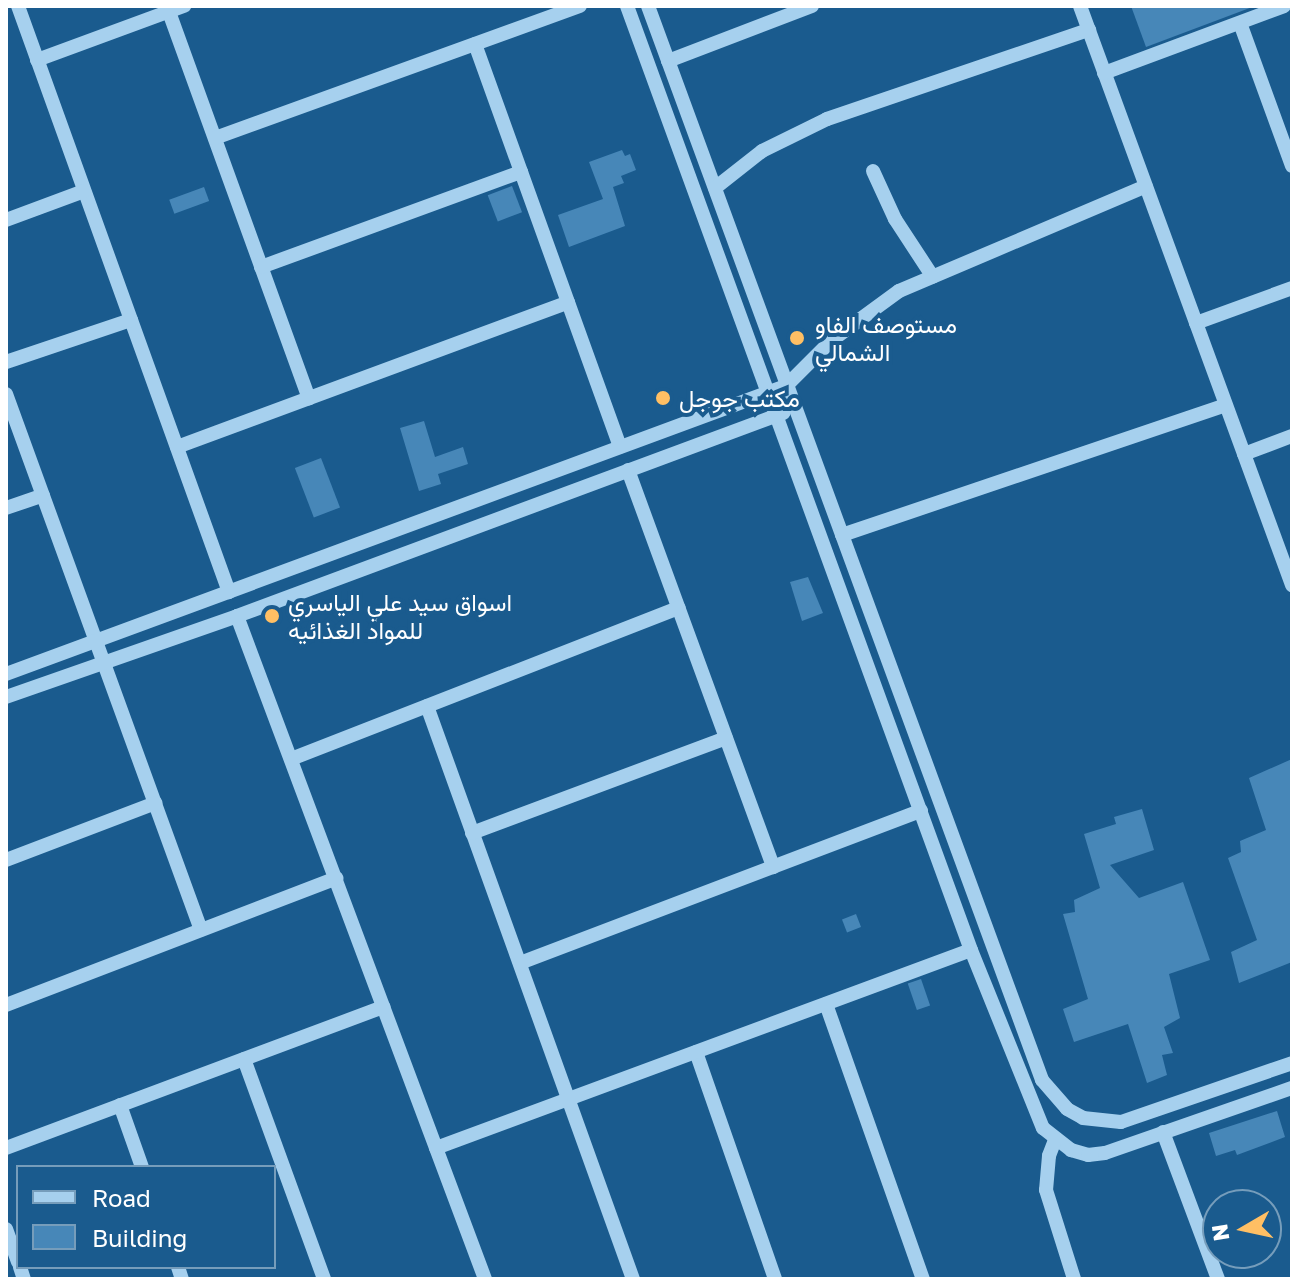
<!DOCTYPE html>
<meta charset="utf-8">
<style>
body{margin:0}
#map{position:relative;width:1298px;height:1285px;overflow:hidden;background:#1a5b8e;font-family:"Golos Text",Vazirmatn,sans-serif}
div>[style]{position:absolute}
.building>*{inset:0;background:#4787b8;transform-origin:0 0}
.minor>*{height:14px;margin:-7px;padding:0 7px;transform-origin:7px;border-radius:7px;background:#a6d0ee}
.dots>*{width:22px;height:22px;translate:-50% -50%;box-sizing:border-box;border:4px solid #1a5b8e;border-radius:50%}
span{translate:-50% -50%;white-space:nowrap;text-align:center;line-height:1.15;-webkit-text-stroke:8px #1a5b8e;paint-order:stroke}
.poi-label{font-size:24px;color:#fff}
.left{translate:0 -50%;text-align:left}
.frame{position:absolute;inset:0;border:8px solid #fff;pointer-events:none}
.legend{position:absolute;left:16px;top:1165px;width:260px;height:104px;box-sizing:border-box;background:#1a5b8e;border:2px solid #769dbb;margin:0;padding:10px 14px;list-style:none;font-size:24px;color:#fff}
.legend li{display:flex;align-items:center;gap:16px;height:40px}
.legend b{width:40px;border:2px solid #769dbb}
.north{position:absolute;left:1202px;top:1189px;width:80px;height:80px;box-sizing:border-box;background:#1a5b8e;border:2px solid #769dbb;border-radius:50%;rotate:261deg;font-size:22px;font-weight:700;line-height:32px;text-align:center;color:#fff}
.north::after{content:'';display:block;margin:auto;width:28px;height:36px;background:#ffbf64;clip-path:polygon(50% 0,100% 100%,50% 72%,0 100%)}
</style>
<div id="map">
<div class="building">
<i style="clip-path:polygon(1131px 6px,1255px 6px,1146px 47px)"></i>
<i style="clip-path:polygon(622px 150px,625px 156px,630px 154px,636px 170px,621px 176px,624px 183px,613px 187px,625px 226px,569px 247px,558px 215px,603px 199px,589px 162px)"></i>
<i style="left:512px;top:186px;width:28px;height:26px;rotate:69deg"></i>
<i style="left:204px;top:187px;width:15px;height:37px;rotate:70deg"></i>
<i style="clip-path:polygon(424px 421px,435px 457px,463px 447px,468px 464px,438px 474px,441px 484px,419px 491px,400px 428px)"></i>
<i style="left:321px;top:458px;width:53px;height:28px;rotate:69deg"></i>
<i style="clip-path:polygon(808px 577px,823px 613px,802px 621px,790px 582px)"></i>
<i style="clip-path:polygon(1292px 759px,1292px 962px,1239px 983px,1231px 952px,1257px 940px,1228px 858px,1241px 852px,1240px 841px,1266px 830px,1249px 778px)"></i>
<i style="clip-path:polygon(1142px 809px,1154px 850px,1110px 865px,1139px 898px,1183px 882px,1210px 960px,1169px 974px,1180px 1018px,1164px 1027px,1173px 1053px,1162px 1055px,1167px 1075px,1147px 1083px,1128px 1024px,1074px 1042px,1063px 1009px,1088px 999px,1063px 914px,1075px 912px,1074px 900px,1100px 888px,1084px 834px,1116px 824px,1114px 817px)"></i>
<i style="left:856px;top:914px;width:14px;height:15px;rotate:69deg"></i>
<i style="left:921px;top:979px;width:28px;height:14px;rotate:71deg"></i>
<i style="clip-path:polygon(1277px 1111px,1285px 1137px,1237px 1155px,1235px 1150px,1216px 1156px,1209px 1133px)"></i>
</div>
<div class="minor">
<i style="left:18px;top:6px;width:623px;rotate:70.2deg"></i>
<i style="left:627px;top:6px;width:1005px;rotate:69.98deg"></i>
<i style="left:971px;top:950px;width:192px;rotate:68deg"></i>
<i style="left:1043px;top:1128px;width:36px;rotate:38deg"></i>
<i style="left:1071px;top:1150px;width:18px;rotate:16deg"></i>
<i style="left:1088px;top:1155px;width:17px;rotate:-7deg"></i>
<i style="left:1105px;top:1153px;width:198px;rotate:-19.2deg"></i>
<i style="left:648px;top:6px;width:1144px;rotate:69.85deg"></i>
<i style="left:1042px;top:1080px;width:38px;rotate:49deg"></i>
<i style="left:1067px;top:1109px;width:18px;rotate:29deg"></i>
<i style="left:1083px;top:1118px;width:38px;rotate:6deg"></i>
<i style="left:1121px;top:1122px;width:181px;rotate:-19deg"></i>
<i style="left:1080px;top:6px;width:617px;rotate:69.89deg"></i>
<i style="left:169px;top:12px;width:411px;rotate:70.1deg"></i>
<i style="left:1240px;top:23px;width:152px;rotate:70deg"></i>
<i style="left:475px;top:44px;width:428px;rotate:70.2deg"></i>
<i style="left:37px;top:60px;width:157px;rotate:-20.2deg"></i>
<i style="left:668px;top:61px;width:154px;rotate:-20.9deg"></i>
<i style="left:1104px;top:73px;width:192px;rotate:-20.4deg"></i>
<i style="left:215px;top:138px;width:388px;rotate:-19.9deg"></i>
<i style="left:873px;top:171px;width:53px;rotate:65.4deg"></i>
<i style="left:895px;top:219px;width:69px;rotate:56.8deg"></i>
<i style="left:715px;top:188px;width:60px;rotate:-38.2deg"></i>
<i style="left:762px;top:151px;width:72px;rotate:-26.2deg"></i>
<i style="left:827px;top:119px;width:277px;rotate:-18.8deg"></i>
<i style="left:6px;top:220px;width:83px;rotate:-20.4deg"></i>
<i style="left:261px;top:267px;width:277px;rotate:-20.1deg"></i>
<i style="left:1196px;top:323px;width:102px;rotate:-20deg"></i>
<i style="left:6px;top:362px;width:132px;rotate:-18.6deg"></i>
<i style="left:6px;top:394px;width:570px;rotate:70.01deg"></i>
<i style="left:177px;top:447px;width:417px;rotate:-20.3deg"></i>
<i style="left:1244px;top:454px;width:51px;rotate:-20.6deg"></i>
<i style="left:628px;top:470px;width:423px;rotate:69.9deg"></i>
<i style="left:6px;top:508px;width:39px;rotate:-19deg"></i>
<i style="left:842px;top:535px;width:405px;rotate:-18.7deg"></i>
<i style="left:237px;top:616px;width:708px;rotate:69.49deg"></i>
<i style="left:6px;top:674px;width:831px;rotate:-20.27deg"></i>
<i style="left:786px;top:386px;width:65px;rotate:-45deg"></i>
<i style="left:832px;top:340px;width:83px;rotate:-36.2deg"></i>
<i style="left:899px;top:291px;width:268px;rotate:-23deg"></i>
<i style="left:6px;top:697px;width:245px;rotate:-19.3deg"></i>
<i style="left:237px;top:616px;width:583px;rotate:-20.39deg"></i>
<i style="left:427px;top:706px;width:609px;rotate:70.23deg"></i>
<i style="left:291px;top:759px;width:416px;rotate:-21.3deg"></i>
<i style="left:472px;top:833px;width:271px;rotate:-20.5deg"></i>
<i style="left:6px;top:860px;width:160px;rotate:-20.9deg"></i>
<i style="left:520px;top:963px;width:429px;rotate:-20.8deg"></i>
<i style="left:826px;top:1004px;width:292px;rotate:70.6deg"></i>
<i style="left:6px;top:1005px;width:354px;rotate:-21deg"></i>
<i style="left:696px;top:1052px;width:240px;rotate:70.8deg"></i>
<i style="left:244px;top:1059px;width:234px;rotate:70deg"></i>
<i style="left:120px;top:1105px;width:66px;rotate:70.5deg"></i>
<i style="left:1163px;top:1132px;width:157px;rotate:69.5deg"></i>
<i style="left:1055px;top:1140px;width:17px;rotate:111deg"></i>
<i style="left:1049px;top:1156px;width:34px;rotate:95deg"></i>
<i style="left:1046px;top:1190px;width:93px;rotate:72.5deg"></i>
<i style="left:6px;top:1148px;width:403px;rotate:-20.5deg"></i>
<i style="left:436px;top:1148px;width:570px;rotate:-20.31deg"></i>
<i style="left:6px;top:1229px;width:35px;rotate:70deg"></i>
<i style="left:20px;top:1267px;width:13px;rotate:72deg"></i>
<i style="left:178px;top:1267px;width:13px;rotate:72deg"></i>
</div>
<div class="dots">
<i style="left:797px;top:338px;background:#ffbf64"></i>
<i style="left:663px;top:398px;background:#ffbf64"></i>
<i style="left:272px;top:616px;background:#ffbf64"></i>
</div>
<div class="poi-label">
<span class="left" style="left:815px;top:338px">مستوصف الفاو<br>الشمالي</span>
<span class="left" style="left:679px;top:398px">مكتب جوجل</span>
<span class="left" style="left:288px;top:616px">اسواق سيد علي الياسري<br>للمواد الغذائيه</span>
</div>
<div class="frame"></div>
<ul class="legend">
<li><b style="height:10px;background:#a6d0ee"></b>Road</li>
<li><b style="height:22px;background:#4787b8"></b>Building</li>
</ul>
<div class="north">N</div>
</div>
